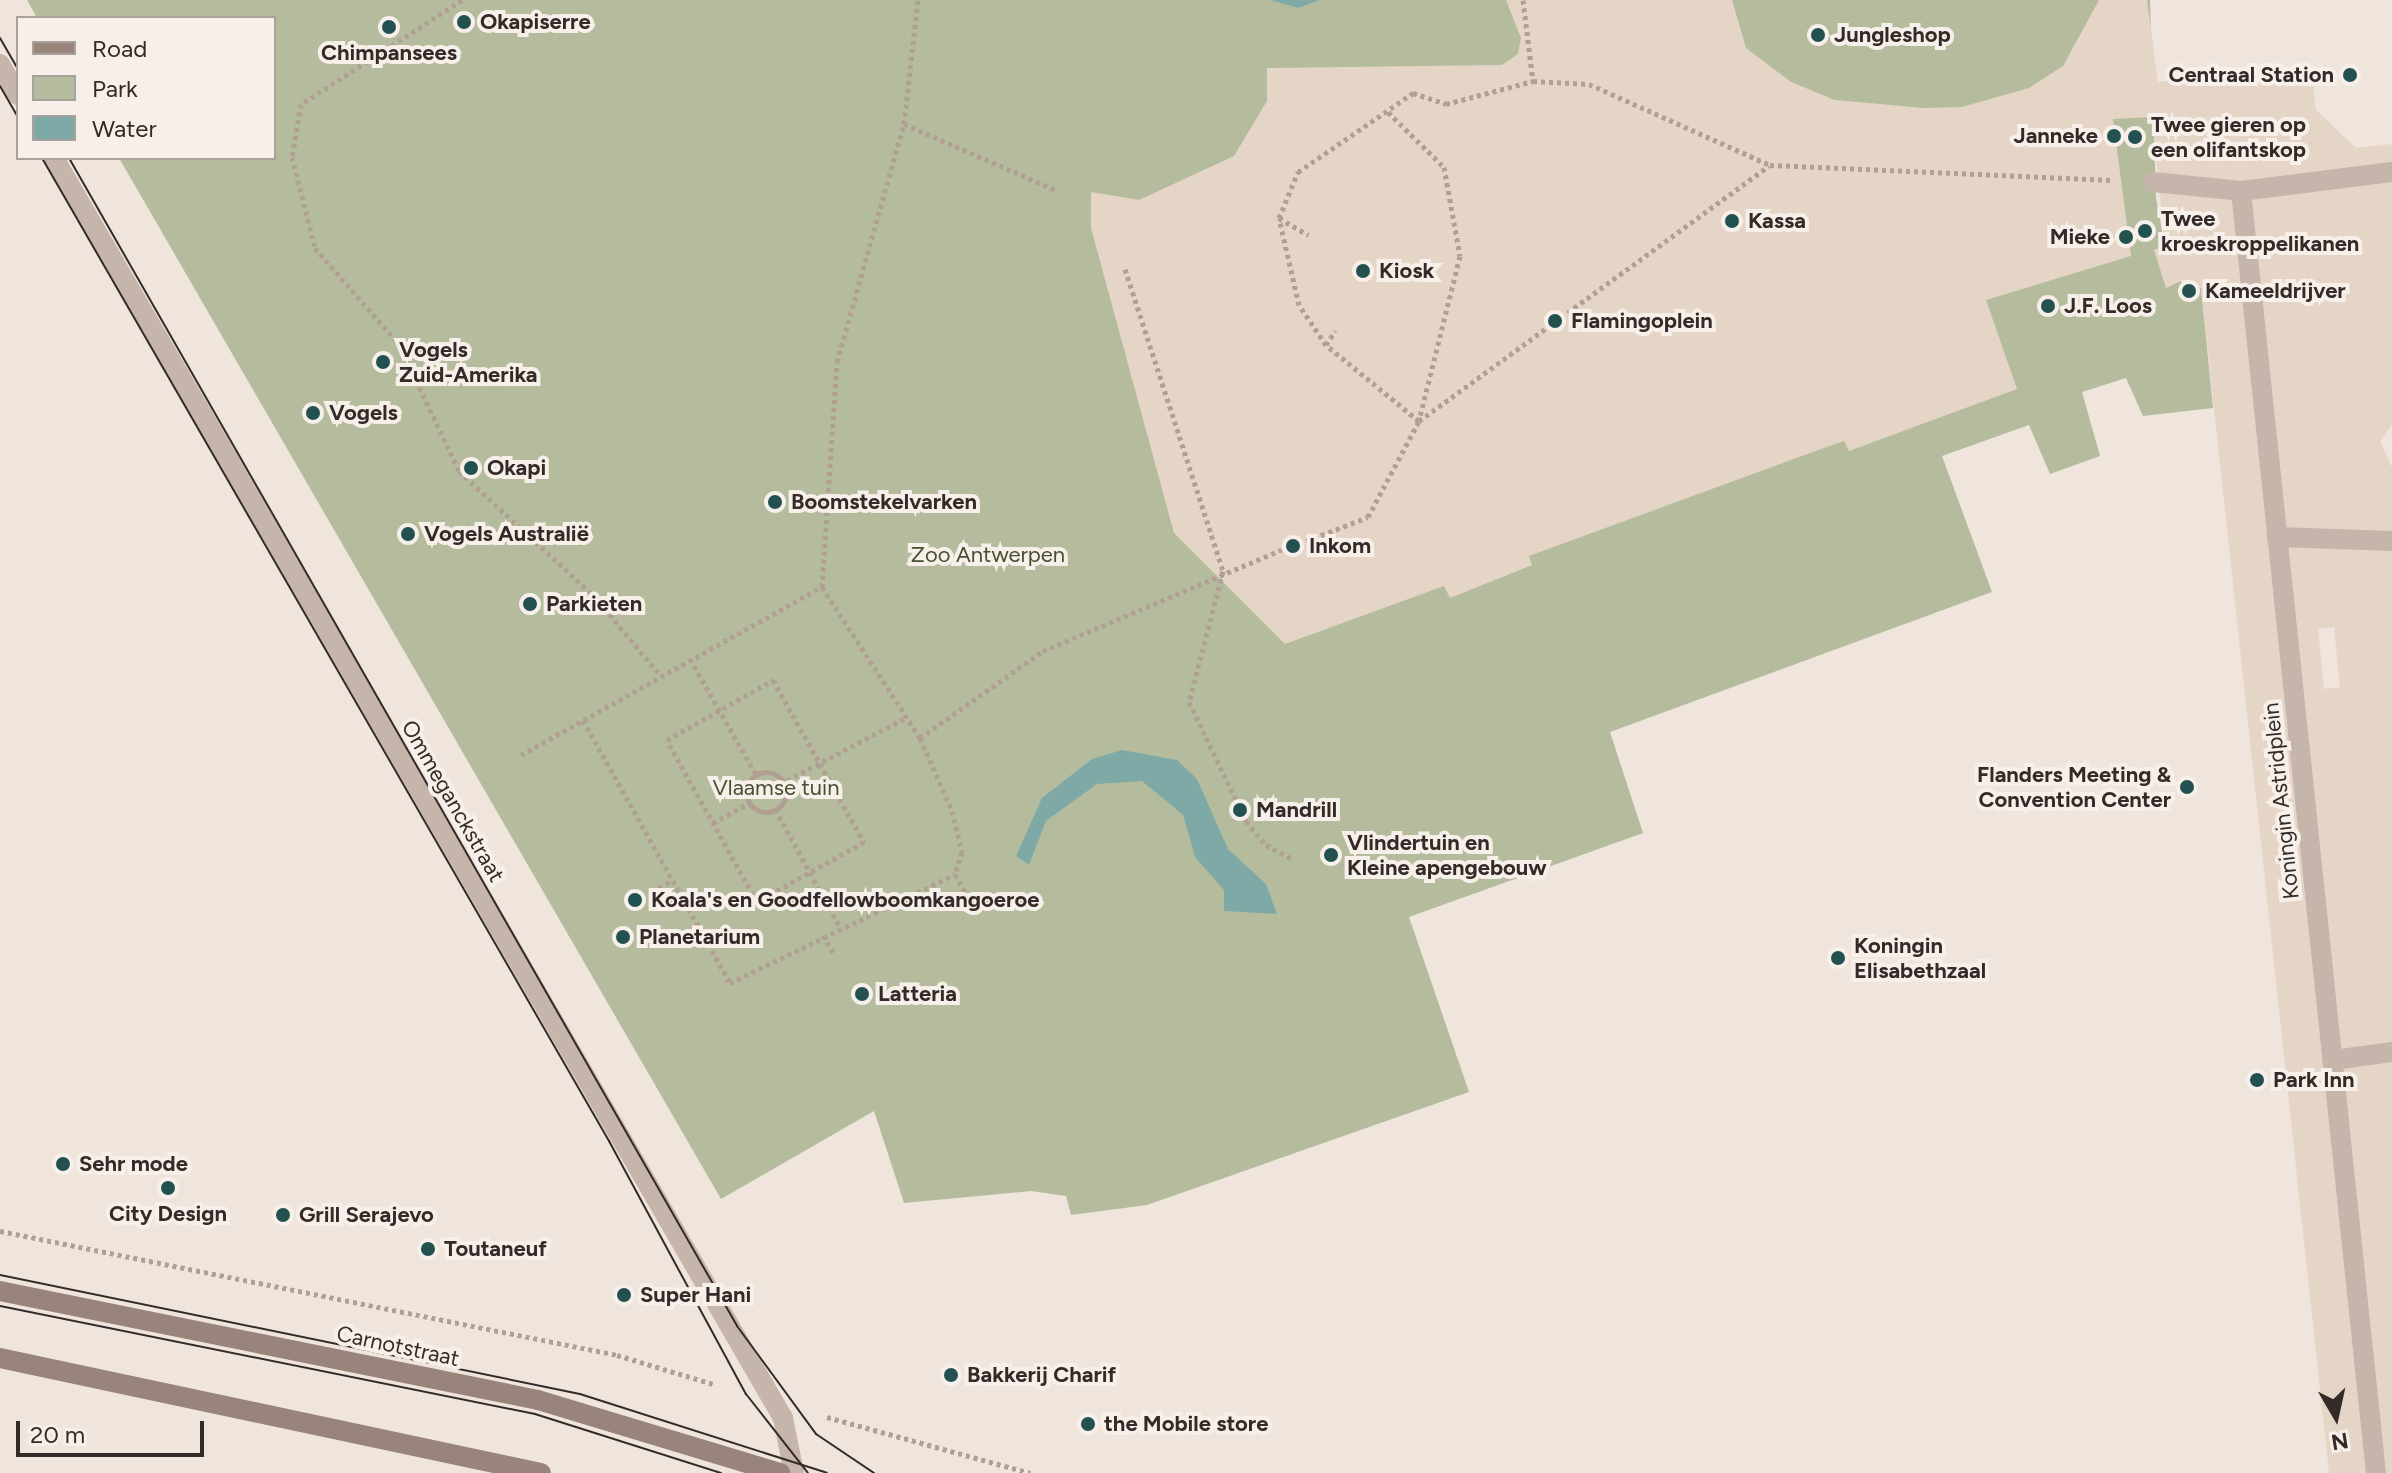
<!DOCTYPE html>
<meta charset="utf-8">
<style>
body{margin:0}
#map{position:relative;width:2392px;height:1473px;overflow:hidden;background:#efe5dd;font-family:Figtree,sans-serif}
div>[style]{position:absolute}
.green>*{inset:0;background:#b5bc9e}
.plaza>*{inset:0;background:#e5d5c6}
.water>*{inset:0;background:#7fa9a7}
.path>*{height:5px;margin-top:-2.5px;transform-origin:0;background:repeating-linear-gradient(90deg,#b19f94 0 4px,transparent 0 8px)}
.path>.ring{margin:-2.5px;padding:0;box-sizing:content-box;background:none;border:5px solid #b19f94;border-radius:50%}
.pedestrian>*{height:20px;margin:-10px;padding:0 10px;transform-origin:10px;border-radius:10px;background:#c6b5aa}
.minor>*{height:20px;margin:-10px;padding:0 10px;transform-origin:10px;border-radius:10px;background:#c6b5aa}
.secondary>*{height:20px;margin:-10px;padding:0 10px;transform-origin:10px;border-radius:10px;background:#99847c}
.tram>*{height:2px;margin:-1px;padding:0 1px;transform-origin:1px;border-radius:1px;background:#342b29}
.dots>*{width:22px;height:22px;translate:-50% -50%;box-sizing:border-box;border:4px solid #f7efe9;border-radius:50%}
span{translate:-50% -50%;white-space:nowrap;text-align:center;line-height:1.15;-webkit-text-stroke:8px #f7efe9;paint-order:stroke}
.poi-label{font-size:22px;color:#342b29;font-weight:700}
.left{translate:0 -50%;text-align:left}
.right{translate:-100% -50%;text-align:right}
.park-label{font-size:22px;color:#464f2f}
.street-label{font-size:22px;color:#342b29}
.legend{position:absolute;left:16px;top:16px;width:260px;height:144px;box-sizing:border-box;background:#f7efe9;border:2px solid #a9a19c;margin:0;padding:10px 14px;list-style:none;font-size:24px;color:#342b29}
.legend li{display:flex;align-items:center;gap:16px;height:40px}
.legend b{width:40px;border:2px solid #a9a19c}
.north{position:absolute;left:2296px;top:1377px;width:80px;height:80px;-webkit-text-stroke:6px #f7efe9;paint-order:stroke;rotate:171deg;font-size:22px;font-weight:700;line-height:32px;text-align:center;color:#342b29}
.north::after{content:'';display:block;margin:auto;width:28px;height:36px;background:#342b29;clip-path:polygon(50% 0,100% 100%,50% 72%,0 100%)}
.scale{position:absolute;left:16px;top:1421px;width:188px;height:36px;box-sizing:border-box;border:4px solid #342b29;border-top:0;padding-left:10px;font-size:24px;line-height:28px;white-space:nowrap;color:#342b29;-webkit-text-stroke:6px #f7efe9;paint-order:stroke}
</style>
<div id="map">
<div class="green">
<i style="clip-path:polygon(27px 0,2150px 0,2156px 198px,2165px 247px,2154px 250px,2179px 281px,2201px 288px,2213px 408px,2143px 416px,2126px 378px,2082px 392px,2100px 456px,2050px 474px,2029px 425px,1942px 456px,1992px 592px,1610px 732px,1643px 833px,1409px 917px,1469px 1092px,1147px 1205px,1071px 1215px,1066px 1196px,1031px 1191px,904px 1203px,874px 1111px,721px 1199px,119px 158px,274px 158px,274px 18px,37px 18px)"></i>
</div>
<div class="plaza">
<i style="clip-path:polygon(evenodd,1506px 0,1732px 0,1746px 48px,1791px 82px,1835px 100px,1924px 108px,1962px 107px,2029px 88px,2063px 66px,2099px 0,2147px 0,2158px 82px,2311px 65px,2316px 110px,2356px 148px,2392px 144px,2392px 424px,2380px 442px,2392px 467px,2392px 1473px,2329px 1473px,2201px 288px,2185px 279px,2166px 288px,2154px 250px,2165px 246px,2152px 117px,2113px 119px,2131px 256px,1986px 300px,2017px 389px,1849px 451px,1844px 441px,1821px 449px,1529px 556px,1532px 565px,1450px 598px,1444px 586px,1285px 644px,1174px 533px,1091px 228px,1091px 192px,1139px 200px,1234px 156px,1267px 101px,1267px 68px,1502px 65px,1518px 54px,1521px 38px,1506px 0,2334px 627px,2340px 687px,2324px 689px,2318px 629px,2334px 627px)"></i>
</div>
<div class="water">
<i style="clip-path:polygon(1271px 0,1320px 0,1298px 8px)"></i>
<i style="clip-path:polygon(1122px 750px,1177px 760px,1197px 779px,1228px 849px,1266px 884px,1277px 914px,1224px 911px,1224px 890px,1195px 857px,1183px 815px,1142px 781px,1097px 784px,1046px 821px,1029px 865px,1016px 856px,1042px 798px,1092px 759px)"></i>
</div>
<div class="path">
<i style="left:462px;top:0;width:192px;rotate:147.1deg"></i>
<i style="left:301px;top:104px;width:54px;rotate:99.6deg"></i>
<i style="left:292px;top:157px;width:94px;rotate:75.8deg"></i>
<i style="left:315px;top:248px;width:128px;rotate:48.8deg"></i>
<i style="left:399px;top:344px;width:140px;rotate:64.7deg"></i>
<i style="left:459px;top:471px;width:184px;rotate:42.8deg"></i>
<i style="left:594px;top:596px;width:103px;rotate:50.1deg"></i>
<i style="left:1523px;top:0;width:82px;rotate:83deg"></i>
<i style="left:1388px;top:112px;width:78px;rotate:44.5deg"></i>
<i style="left:1444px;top:167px;width:90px;rotate:79.8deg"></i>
<i style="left:1460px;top:256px;width:170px;rotate:104deg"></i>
<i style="left:1419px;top:421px;width:120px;rotate:-140.7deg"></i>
<i style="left:1326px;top:345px;width:48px;rotate:-124deg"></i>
<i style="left:1299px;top:305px;width:89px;rotate:-102.9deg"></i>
<i style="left:1279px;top:218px;width:50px;rotate:-67.6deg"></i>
<i style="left:1298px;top:172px;width:140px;rotate:-34.5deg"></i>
<i style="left:1413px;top:93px;width:35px;rotate:18deg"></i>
<i style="left:1446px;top:104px;width:90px;rotate:-14.8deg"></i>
<i style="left:1533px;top:81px;width:56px;rotate:3.1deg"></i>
<i style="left:1589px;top:84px;width:198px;rotate:24.1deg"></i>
<i style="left:1770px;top:165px;width:342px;rotate:2.5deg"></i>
<i style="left:904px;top:124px;width:166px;rotate:23.5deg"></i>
<i style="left:1279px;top:218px;width:34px;rotate:30deg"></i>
<i style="left:1125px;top:269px;width:318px;rotate:72deg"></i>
<i style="left:1223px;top:571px;width:135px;rotate:104.5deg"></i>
<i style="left:1189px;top:702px;width:132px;rotate:64.4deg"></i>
<i style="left:1246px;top:821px;width:31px;rotate:50deg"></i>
<i style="left:1266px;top:845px;width:30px;rotate:28deg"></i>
<i style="left:1326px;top:345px;width:17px;rotate:-57deg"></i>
<i style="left:1306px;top:541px;width:66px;rotate:-21.2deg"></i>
<i style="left:1368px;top:517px;width:109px;rotate:-62deg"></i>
<i style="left:1419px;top:421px;width:433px;rotate:-36.1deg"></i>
<i style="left:822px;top:587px;width:180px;rotate:57deg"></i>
<i style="left:920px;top:738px;width:80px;rotate:66.3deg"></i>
<i style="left:952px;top:811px;width:42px;rotate:76.3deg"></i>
<i style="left:962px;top:852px;width:23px;rotate:108deg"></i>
<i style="left:955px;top:874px;width:33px;rotate:61deg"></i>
<i style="left:690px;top:659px;width:135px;rotate:60.2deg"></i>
<i style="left:773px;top:680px;width:186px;rotate:60.7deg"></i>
<i style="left:864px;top:842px;width:123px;rotate:150.7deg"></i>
<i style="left:757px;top:902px;width:185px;rotate:-119.1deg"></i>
<i style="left:667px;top:740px;width:122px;rotate:-29.5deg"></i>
<i style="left:583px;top:720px;width:301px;rotate:60.8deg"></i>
<i style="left:730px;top:983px;width:250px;rotate:-25.8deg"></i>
<i style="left:920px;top:738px;width:151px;rotate:-35.3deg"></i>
<i style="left:1043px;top:651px;width:259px;rotate:-23deg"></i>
<i style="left:521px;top:755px;width:345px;rotate:-29.2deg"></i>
<i style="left:822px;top:587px;width:225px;rotate:-86.2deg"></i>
<i style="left:837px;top:362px;width:247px;rotate:-74.3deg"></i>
<i style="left:904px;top:124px;width:125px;rotate:-83.6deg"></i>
<i class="ring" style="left:746px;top:772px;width:35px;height:35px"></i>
<i style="left:780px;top:784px;width:144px;rotate:-27.8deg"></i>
<i style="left:775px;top:809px;width:135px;rotate:61.2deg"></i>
<i style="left:713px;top:823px;width:46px;rotate:-28.8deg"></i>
<i style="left:652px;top:892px;width:24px;rotate:-30deg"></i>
<i style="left:823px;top:935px;width:22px;rotate:60deg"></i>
<i style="left:0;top:1231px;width:629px;rotate:11.36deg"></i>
<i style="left:617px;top:1355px;width:100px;rotate:16.8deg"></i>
<i style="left:827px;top:1417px;width:211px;rotate:15.4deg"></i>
</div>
<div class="pedestrian">
<i style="left:2153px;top:182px;width:88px;rotate:5.8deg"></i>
<i style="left:2241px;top:191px;width:1289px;rotate:83.99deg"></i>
<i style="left:2241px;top:191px;width:152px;rotate:-7.2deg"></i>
<i style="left:2277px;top:537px;width:115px;rotate:2deg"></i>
<i style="left:2334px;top:1060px;width:59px;rotate:-7.9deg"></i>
</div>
<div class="minor">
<i style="left:0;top:64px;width:36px;rotate:60deg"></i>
<i style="left:54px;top:158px;width:1456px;rotate:59.95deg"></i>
<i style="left:783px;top:1418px;width:56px;rotate:78.7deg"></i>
</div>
<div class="secondary">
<i style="left:0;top:1291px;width:549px;rotate:11.45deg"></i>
<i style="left:538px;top:1400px;width:253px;rotate:16.8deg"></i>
<i style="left:0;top:1358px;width:553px;rotate:12deg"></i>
</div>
<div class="tram">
<i style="left:0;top:38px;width:36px;rotate:60deg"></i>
<i style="left:0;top:86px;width:36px;rotate:60deg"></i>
<i style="left:42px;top:158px;width:1135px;rotate:60.02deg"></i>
<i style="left:609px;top:1141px;width:288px;rotate:61.6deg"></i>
<i style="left:746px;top:1394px;width:100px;rotate:51.9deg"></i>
<i style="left:69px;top:158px;width:1346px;rotate:60.23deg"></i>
<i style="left:737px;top:1326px;width:134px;rotate:53.8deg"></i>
<i style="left:816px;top:1434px;width:70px;rotate:33.9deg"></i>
<i style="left:0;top:1275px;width:592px;rotate:11.59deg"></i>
<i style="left:580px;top:1394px;width:259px;rotate:17.7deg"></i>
<i style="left:0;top:1306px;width:546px;rotate:11.41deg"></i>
<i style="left:535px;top:1414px;width:195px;rotate:17.6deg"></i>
</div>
<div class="dots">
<i style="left:464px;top:22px;background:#235150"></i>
<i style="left:389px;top:27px;background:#235150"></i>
<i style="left:1818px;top:35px;background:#235150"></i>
<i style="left:2350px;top:75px;background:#235150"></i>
<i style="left:2114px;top:136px;background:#235150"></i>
<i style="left:2135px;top:137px;background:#235150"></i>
<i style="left:1732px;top:221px;background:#235150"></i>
<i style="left:2145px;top:231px;background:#235150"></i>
<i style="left:2126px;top:237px;background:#235150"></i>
<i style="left:1363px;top:271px;background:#235150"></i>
<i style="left:2189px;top:291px;background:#235150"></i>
<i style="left:2048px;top:306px;background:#235150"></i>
<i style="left:1555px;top:321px;background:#235150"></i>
<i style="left:383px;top:362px;background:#235150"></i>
<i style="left:313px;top:413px;background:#235150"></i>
<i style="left:471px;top:468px;background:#235150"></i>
<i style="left:775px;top:502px;background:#235150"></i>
<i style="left:408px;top:534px;background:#235150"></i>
<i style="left:1293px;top:546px;background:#235150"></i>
<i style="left:530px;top:604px;background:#235150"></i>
<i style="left:2187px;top:787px;background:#235150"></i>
<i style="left:1240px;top:810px;background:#235150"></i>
<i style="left:1331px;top:855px;background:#235150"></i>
<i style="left:635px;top:900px;background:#235150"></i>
<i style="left:623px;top:937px;background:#235150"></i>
<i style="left:1838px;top:958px;background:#235150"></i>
<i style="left:862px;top:994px;background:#235150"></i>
<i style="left:2257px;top:1080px;background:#235150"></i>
<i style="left:63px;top:1164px;background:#235150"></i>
<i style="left:168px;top:1188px;background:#235150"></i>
<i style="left:283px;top:1215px;background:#235150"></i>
<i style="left:428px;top:1249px;background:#235150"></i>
<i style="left:624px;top:1295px;background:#235150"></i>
<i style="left:951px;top:1375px;background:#235150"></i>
<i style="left:1088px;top:1424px;background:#235150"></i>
</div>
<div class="poi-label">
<span class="left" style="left:480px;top:22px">Okapiserre</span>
<span class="left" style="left:1834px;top:35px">Jungleshop</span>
<span style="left:389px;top:53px">Chimpansees</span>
<span class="right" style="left:2334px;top:75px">Centraal Station</span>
<span class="left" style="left:2151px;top:137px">Twee gieren op<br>een olifantskop</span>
<span class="right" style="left:2098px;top:136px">Janneke</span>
<span class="left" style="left:2161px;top:231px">Twee<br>kroeskroppelikanen</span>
<span class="left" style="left:1748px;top:221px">Kassa</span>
<span class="right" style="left:2110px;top:237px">Mieke</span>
<span class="left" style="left:1379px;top:271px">Kiosk</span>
<span class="left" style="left:2205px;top:291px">Kameeldrijver</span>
<span class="left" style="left:2064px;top:306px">J.F. Loos</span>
<span class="left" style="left:1571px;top:321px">Flamingoplein</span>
<span class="left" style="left:399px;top:362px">Vogels<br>Zuid-Amerika</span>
<span class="left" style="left:329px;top:413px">Vogels</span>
<span class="left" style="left:487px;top:468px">Okapi</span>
<span class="left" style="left:791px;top:502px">Boomstekelvarken</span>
<span class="left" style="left:424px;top:534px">Vogels Australië</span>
<span class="left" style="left:1309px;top:546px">Inkom</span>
<span class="left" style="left:546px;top:604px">Parkieten</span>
<span class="right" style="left:2171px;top:787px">Flanders Meeting &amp;<br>Convention Center</span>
<span class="left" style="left:1256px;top:810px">Mandrill</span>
<span class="left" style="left:1347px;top:855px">Vlindertuin en<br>Kleine apengebouw</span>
<span class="left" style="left:651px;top:900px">Koala's en Goodfellowboomkangoeroe</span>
<span class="left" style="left:639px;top:937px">Planetarium</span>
<span class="left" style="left:1854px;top:958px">Koningin<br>Elisabethzaal</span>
<span class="left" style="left:878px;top:994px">Latteria</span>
<span class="left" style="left:2273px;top:1080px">Park Inn</span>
<span class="left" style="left:79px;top:1164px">Sehr mode</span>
<span style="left:168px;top:1214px">City Design</span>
<span class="left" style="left:299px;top:1215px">Grill Serajevo</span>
<span class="left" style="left:444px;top:1249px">Toutaneuf</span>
<span class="left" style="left:640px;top:1295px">Super Hani</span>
<span class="left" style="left:967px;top:1375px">Bakkerij Charif</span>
<span class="left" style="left:1104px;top:1424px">the Mobile store</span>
</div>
<div class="park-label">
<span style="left:988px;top:555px">Zoo Antwerpen</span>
<span style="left:776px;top:788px">Vlaamse tuin</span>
</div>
<div class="street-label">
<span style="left:453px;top:801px;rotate:60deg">Ommeganckstraat</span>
<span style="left:2281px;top:801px;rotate:-96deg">Koningin Astridplein</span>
<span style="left:398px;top:1346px;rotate:12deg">Carnotstraat</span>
</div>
<ul class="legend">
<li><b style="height:10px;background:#99847c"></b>Road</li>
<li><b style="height:22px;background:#b5bc9e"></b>Park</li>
<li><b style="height:22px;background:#7fa9a7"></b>Water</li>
</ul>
<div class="north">N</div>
<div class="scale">20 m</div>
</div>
